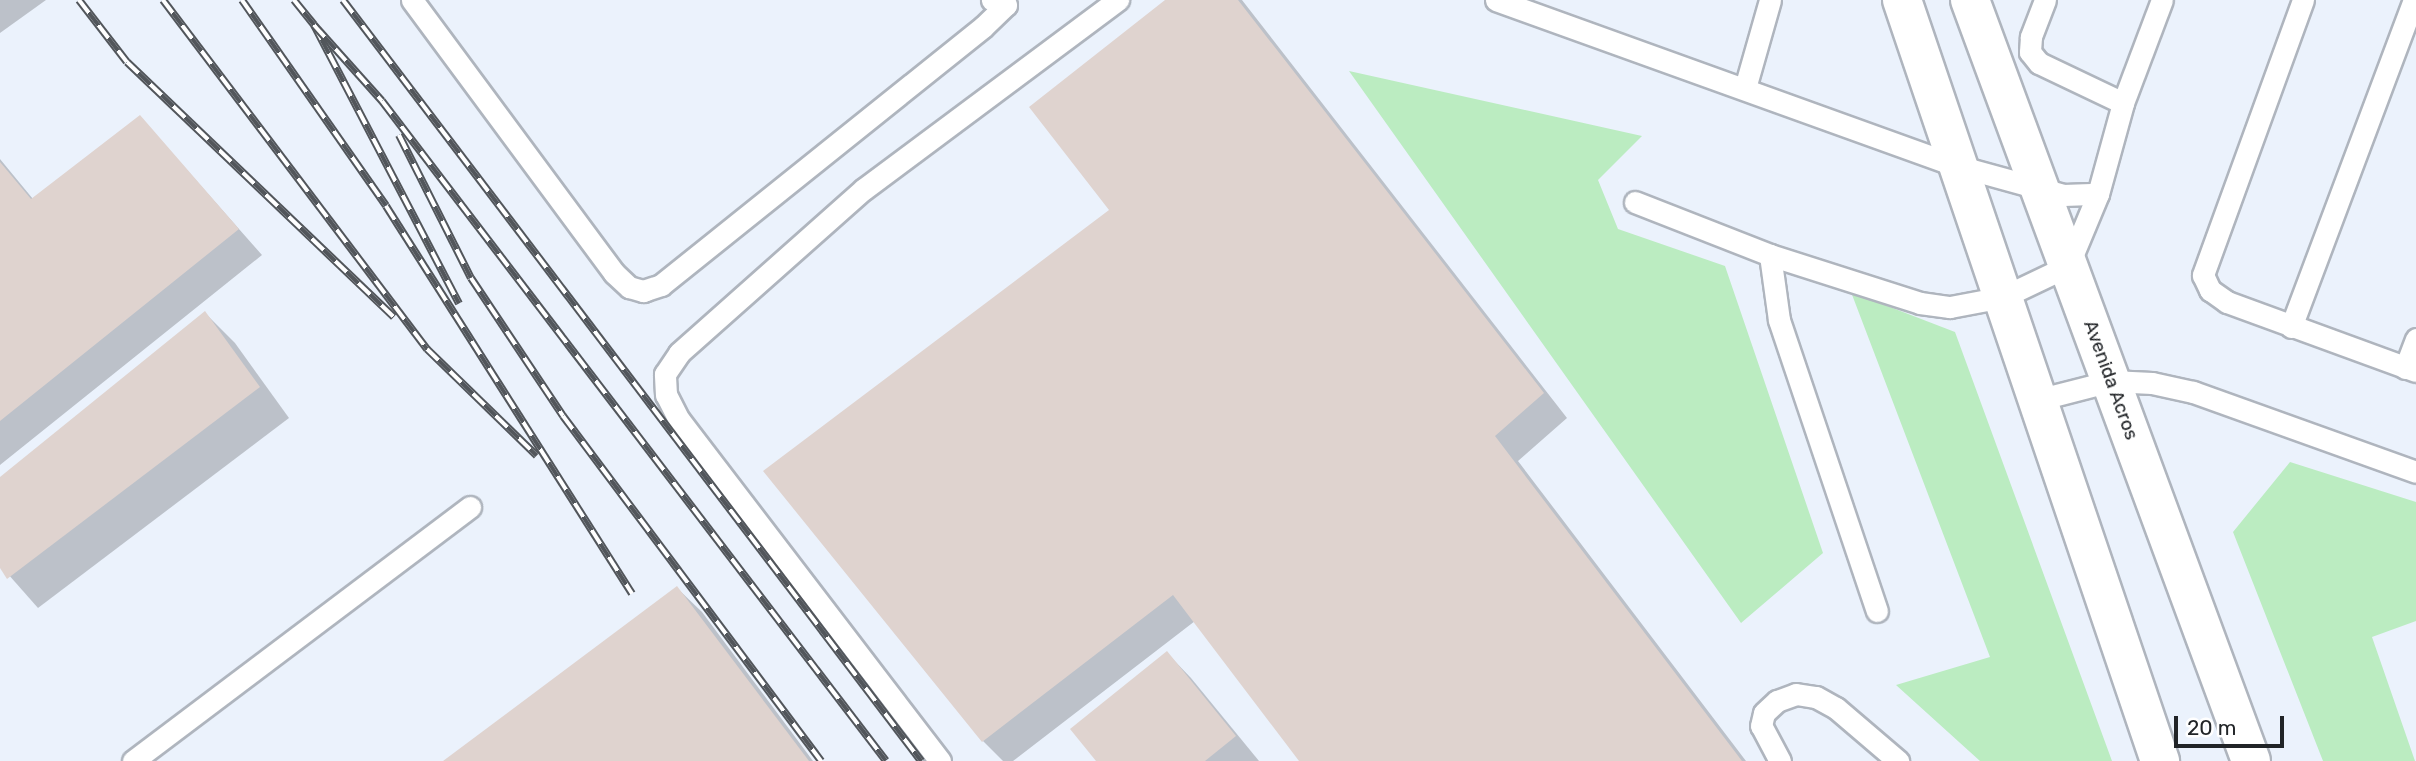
<!DOCTYPE html>
<style>
body{margin:0}
#map{position:relative;width:2416px;height:761px;overflow:hidden;background:#ebf2fc;font-family:Rubik,sans-serif}
div>[style]{position:absolute}
.green>*{inset:0;background:#bbecc1}
.shadow>*{inset:0;background:#0003}
.building>*{inset:0;background:#dfd3cf}
.roads{filter:drop-shadow(2px 0 #afb5be) drop-shadow(-2px 0 #afb5be) drop-shadow(0 2px #afb5be) drop-shadow(0 -2px #afb5be)}
.lane>*{height:21px;margin:-10.5px;padding:0 10.5px;transform-origin:10.5px;border-radius:10.5px;background:#fff}
.street>*{height:38px;margin:-19px;padding:0 19px;transform-origin:19px;border-radius:19px;background:#fff}
.rail>*{height:8px;margin-top:-4px;transform-origin:0;background:repeating-linear-gradient(90deg,#fff 0 16px,#52565b 0 32px);box-sizing:border-box;border-block:2px solid #52565b}
span{translate:-50% -50%;white-space:nowrap;text-align:center;line-height:1.15;-webkit-text-stroke:5px #fff;paint-order:stroke}
.street-label{font-size:19px;color:#212427}
.scale{position:absolute;left:2174px;top:716px;width:110px;height:32px;box-sizing:border-box;border:4px solid #212427;border-top:0;padding-left:9px;font-size:21px;line-height:24px;white-space:nowrap;color:#212427;-webkit-text-stroke:5px #fff;paint-order:stroke}
</style>
<div id="map">
<div class="green">
<i style="clip-path:polygon(1349px 71px,1642px 136px,1598px 180px,1618px 229px,1725px 266px,1823px 553px,1741px 623px)"></i>
<i style="clip-path:polygon(1851px 292px,1955px 332px,2112px 761px,1980px 761px,1896px 685px,1990px 657px)"></i>
<i style="clip-path:polygon(2290px 462px,2416px 502px,2416px 621px,2372px 637px,2415px 761px,2323px 761px,2233px 532px)"></i>
</div>
<div class="shadow">
<i style="clip-path:polygon(0 0,46px 0,0 33px)"></i>
<i style="clip-path:polygon(1168px 0,1242px 0,1567px 418px,1518px 461px,1746px 761px,1301px 761px,1195px 621px,1013px 761px,1003px 761px,983px 741px,1111px 211px)"></i>
<i style="clip-path:polygon(140px 117px,262px 255px,0 465px,0 159px,33px 199px)"></i>
<i style="clip-path:polygon(205px 313px,235px 343px,289px 418px,38px 608px,0 565px,0 479px)"></i>
<i style="clip-path:polygon(677px 588px,702px 612px,813px 761px,446px 761px)"></i>
<i style="clip-path:polygon(1167px 653px,1191px 678px,1259px 761px,1098px 761px)"></i>
</div>
<div class="building">
<i style="clip-path:polygon(1165px 0,1238px 0,1544px 393px,1495px 436px,1742px 761px,1299px 761px,1173px 595px,982px 742px,763px 471px,1109px 210px,1029px 107px)"></i>
<i style="clip-path:polygon(140px 115px,239px 229px,0 421px,0 162px,31px 199px)"></i>
<i style="clip-path:polygon(205px 311px,260px 387px,7px 579px,0 568px,0 477px)"></i>
<i style="clip-path:polygon(677px 586px,809px 761px,443px 761px)"></i>
<i style="clip-path:polygon(1167px 651px,1236px 736px,1205px 761px,1096px 761px,1070px 729px)"></i>
</div>
<div class="roads">
<div class="lane">
<i style="left:412px;top:0;width:340px;rotate:53.5deg"></i>
<i style="left:614px;top:273px;width:21px;rotate:43deg"></i>
<i style="left:629px;top:287px;width:15px;rotate:16deg"></i>
<i style="left:643px;top:291px;width:19px;rotate:-18deg"></i>
<i style="left:661px;top:285px;width:413px;rotate:-38.7deg"></i>
<i style="left:983px;top:27px;width:32px;rotate:-44deg"></i>
<i style="left:1006px;top:5px;width:15px;rotate:-160deg"></i>
<i style="left:1496px;top:0;width:491px;rotate:19.8deg"></i>
<i style="left:1958px;top:166px;width:109px;rotate:15.4deg"></i>
<i style="left:2063px;top:195px;width:35px;rotate:-2deg"></i>
<i style="left:2045px;top:0;width:40px;rotate:111deg"></i>
<i style="left:2031px;top:37px;width:15px;rotate:94deg"></i>
<i style="left:2030px;top:52px;width:14px;rotate:51deg"></i>
<i style="left:2039px;top:63px;width:93px;rotate:25.5deg"></i>
<i style="left:2303px;top:0;width:293px;rotate:110deg"></i>
<i style="left:2203px;top:275px;width:17px;rotate:65deg"></i>
<i style="left:2210px;top:290px;width:21px;rotate:35deg"></i>
<i style="left:2227px;top:302px;width:201px;rotate:20.1deg"></i>
<i style="left:1745px;top:88px;width:91px;rotate:-74.1deg"></i>
<i style="left:1635px;top:202px;width:145px;rotate:21.4deg"></i>
<i style="left:1770px;top:255px;width:157px;rotate:17.7deg"></i>
<i style="left:1920px;top:303px;width:30px;rotate:8deg"></i>
<i style="left:1950px;top:307px;width:54px;rotate:-10.7deg"></i>
<i style="left:2003px;top:297px;width:72px;rotate:-25.5deg"></i>
<i style="left:2068px;top:266px;width:78px;rotate:-67.4deg"></i>
<i style="left:2098px;top:194px;width:94px;rotate:-74.6deg"></i>
<i style="left:2123px;top:103px;width:110px;rotate:-69.3deg"></i>
<i style="left:1770px;top:255px;width:66px;rotate:82.1deg"></i>
<i style="left:1779px;top:320px;width:307px;rotate:71.4deg"></i>
<i style="left:2291px;top:327px;width:349px;rotate:-69.4deg"></i>
<i style="left:2405px;top:368px;width:31px;rotate:-69deg"></i>
<i style="left:2037px;top:400px;width:76px;rotate:-14.4deg"></i>
<i style="left:2111px;top:381px;width:41px;rotate:2.8deg"></i>
<i style="left:2152px;top:383px;width:42px;rotate:12.4deg"></i>
<i style="left:2193px;top:392px;width:237px;rotate:19.7deg"></i>
<i style="left:133px;top:761px;width:422px;rotate:-37deg"></i>
<i style="left:940px;top:761px;width:429px;rotate:-127.4deg"></i>
<i style="left:679px;top:420px;width:28px;rotate:-117deg"></i>
<i style="left:666px;top:395px;width:21px;rotate:-93deg"></i>
<i style="left:665px;top:374px;width:25px;rotate:-56deg"></i>
<i style="left:679px;top:353px;width:247px;rotate:-41.6deg"></i>
<i style="left:864px;top:189px;width:317px;rotate:-36.7deg"></i>
<i style="left:1780px;top:761px;width:40px;rotate:-118deg"></i>
<i style="left:1761px;top:726px;width:13px;rotate:-77deg"></i>
<i style="left:1764px;top:713px;width:18px;rotate:-43deg"></i>
<i style="left:1777px;top:701px;width:20px;rotate:-20deg"></i>
<i style="left:1796px;top:694px;width:20px;rotate:9deg"></i>
<i style="left:1816px;top:697px;width:23px;rotate:29deg"></i>
<i style="left:1836px;top:708px;width:82px;rotate:40.5deg"></i>
</div>
<div class="street">
<i style="left:1902px;top:0;width:804px;rotate:71.27deg"></i>
<i style="left:1970px;top:0;width:811px;rotate:69.73deg"></i>
</div>
</div>
<div class="rail">
<i style="left:79px;top:0;width:78px;rotate:52.3deg"></i>
<i style="left:127px;top:62px;width:369px;rotate:43.7deg"></i>
<i style="left:163px;top:0;width:438px;rotate:52.9deg"></i>
<i style="left:427px;top:349px;width:153px;rotate:44.2deg"></i>
<i style="left:242px;top:0;width:251px;rotate:55deg"></i>
<i style="left:386px;top:206px;width:459px;rotate:57.6deg"></i>
<i style="left:294px;top:0;width:32px;rotate:51deg"></i>
<i style="left:314px;top:25px;width:314px;rotate:62.5deg"></i>
<i style="left:343px;top:0;width:956px;rotate:52.78deg"></i>
<i style="left:314px;top:25px;width:102px;rotate:48.2deg"></i>
<i style="left:382px;top:101px;width:830px;rotate:52.63deg"></i>
<i style="left:399px;top:135px;width:160px;rotate:63.3deg"></i>
<i style="left:471px;top:278px;width:166px;rotate:56.3deg"></i>
<i style="left:563px;top:416px;width:431px;rotate:53.2deg"></i>
</div>
<div class="street-label">
<span style="left:2111px;top:380px;rotate:70deg">Avenida Acros</span>
</div>
<div class="scale">20 m</div>
</div>
